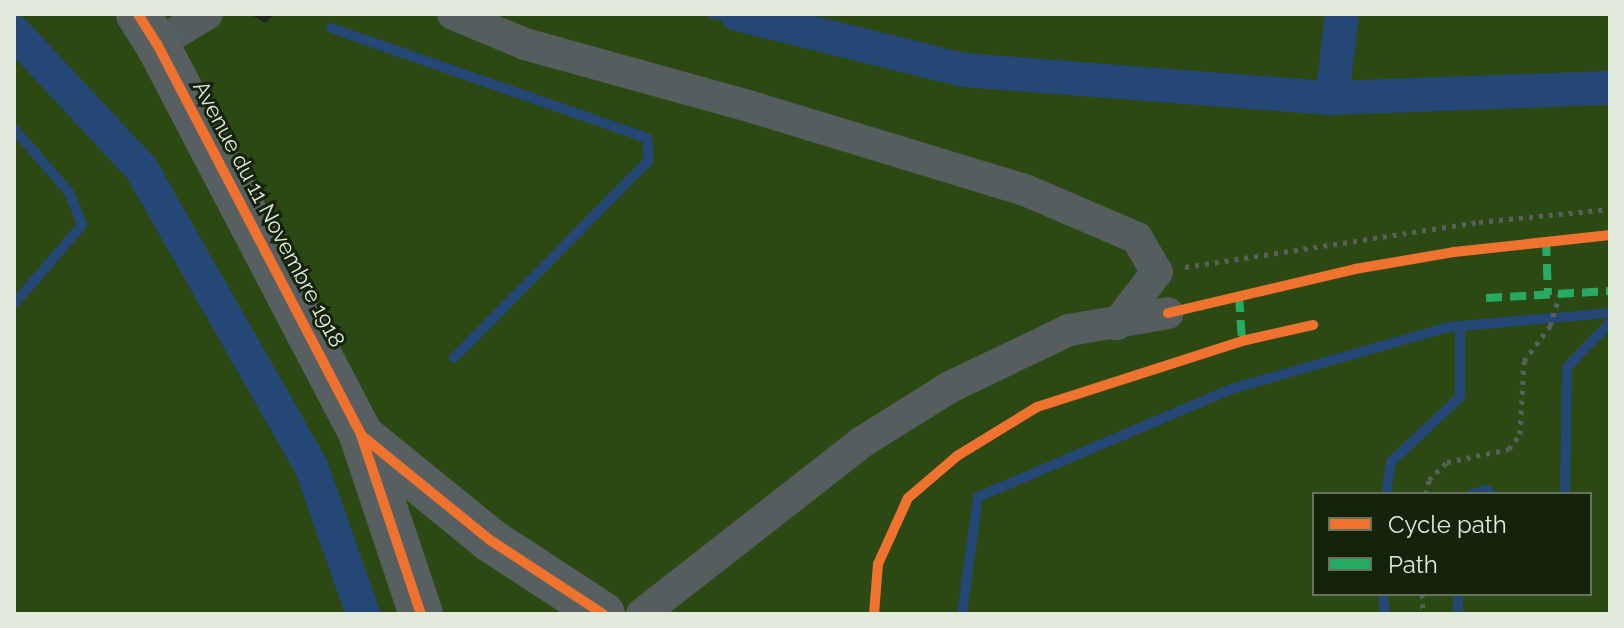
<!DOCTYPE html>
<style>
body{margin:0}
#map{position:relative;width:1624px;height:628px;overflow:hidden;background:#20281b;font-family:Raleway,sans-serif}
div>[style]{position:absolute}
.green>*{inset:0;background:#2c4813}
.stream>*{height:10px;margin:-5px;padding:0 5px;transform-origin:5px;border-radius:5px;background:#244775}
.canal>*{height:34px;margin:-17px;padding:0 17px;transform-origin:17px;border-radius:17px;background:#244775}
.path>*{height:5px;margin-top:-2.5px;transform-origin:0;background:repeating-linear-gradient(90deg,#5a5f5e 0 4px,transparent 0 10px)}
.minor>*{height:32px;margin:-16px;padding:0 16px;transform-origin:16px;border-radius:16px;background:#565d5f}
.secondary>*{height:44px;margin:-22px;padding:0 22px;transform-origin:22px;border-radius:22px;background:#575f61}
.quiet>*{height:8px;margin-top:-4px;transform-origin:0;background:repeating-linear-gradient(90deg,#26ab63 0 16px,transparent 0 24px)}
.cycleway>*{height:10px;margin:-5px;padding:0 5px;transform-origin:5px;border-radius:5px;background:#ef722f}
span{translate:-50% -50%;white-space:nowrap;text-align:center;line-height:1.15;-webkit-text-stroke:6px #16230c;paint-order:stroke}
.street-label{font-size:22px;color:#e1eadb}
.frame{position:absolute;inset:0;border:16px solid #e1eadb;pointer-events:none}
.legend{position:absolute;left:1312px;top:492px;width:280px;height:104px;box-sizing:border-box;background:#16230c;border:2px solid #67735f;margin:0;padding:10px 14px;list-style:none;font-size:24px;color:#e1eadb}
.legend li{display:flex;align-items:center;gap:16px;height:40px}
.legend b{width:40px;border:2px solid #67735f}
</style>
<div id="map">
<div class="green">
<i style="clip-path:polygon(evenodd,14px 14px,250px 14px,266px 23px,274px 14px,1610px 14px,1610px 614px,14px 614px,14px 14px,1314px 494px,1590px 494px,1590px 594px,1314px 594px,1314px 494px)"></i>
</div>
<div class="stream">
<i style="left:712px;top:14px;width:25px;rotate:7deg"></i>
<i style="left:331px;top:28px;width:335px;rotate:19.2deg"></i>
<i style="left:647px;top:138px;width:22px;rotate:85deg"></i>
<i style="left:649px;top:160px;width:278px;rotate:134.6deg"></i>
<i style="left:14px;top:129px;width:84px;rotate:48.9deg"></i>
<i style="left:69px;top:192px;width:35px;rotate:68deg"></i>
<i style="left:82px;top:225px;width:104px;rotate:130.7deg"></i>
<i style="left:1386px;top:494px;width:32px;rotate:-81deg"></i>
<i style="left:1391px;top:462px;width:95px;rotate:-43.3deg"></i>
<i style="left:1460px;top:397px;width:71px;rotate:-90deg"></i>
<i style="left:1471px;top:494px;width:16px;rotate:-14deg"></i>
<i style="left:1487px;top:490px;width:6px;rotate:45deg"></i>
<i style="left:1565px;top:494px;width:127px;rotate:-89.1deg"></i>
<i style="left:1567px;top:367px;width:62px;rotate:-45.7deg"></i>
<i style="left:1383px;top:594px;width:20px;rotate:84deg"></i>
<i style="left:962px;top:614px;width:118px;rotate:-82.2deg"></i>
<i style="left:978px;top:497px;width:275px;rotate:-23.1deg"></i>
<i style="left:1231px;top:389px;width:227px;rotate:-15.9deg"></i>
<i style="left:1449px;top:327px;width:162px;rotate:-5deg"></i>
<i style="left:1458px;top:614px;width:20px;rotate:-90deg"></i>
</div>
<div class="canal">
<i style="left:737px;top:14px;width:234px;rotate:13.9deg"></i>
<i style="left:964px;top:70px;width:369px;rotate:4.4deg"></i>
<i style="left:1332px;top:98px;width:278px;rotate:-2.1deg"></i>
<i style="left:14px;top:32px;width:186px;rotate:47deg"></i>
<i style="left:141px;top:168px;width:343px;rotate:60.3deg"></i>
<i style="left:311px;top:466px;width:157px;rotate:70.6deg"></i>
<i style="left:1332px;top:98px;width:85px;rotate:-83.2deg"></i>
</div>
<div class="path">
<i style="left:1185px;top:267px;width:297px;rotate:-8.7deg"></i>
<i style="left:1479px;top:222px;width:132px;rotate:-5.7deg"></i>
<i style="left:1426px;top:494px;width:14px;rotate:-78deg"></i>
<i style="left:1429px;top:480px;width:25px;rotate:-45deg"></i>
<i style="left:1447px;top:462px;width:63px;rotate:-11.8deg"></i>
<i style="left:1509px;top:449px;width:19px;rotate:-54deg"></i>
<i style="left:1520px;top:434px;width:73px;rotate:-86.9deg"></i>
<i style="left:1524px;top:361px;width:44px;rotate:-53.4deg"></i>
<i style="left:1550px;top:326px;width:34px;rotate:-73deg"></i>
<i style="left:1422px;top:594px;width:20px;rotate:87deg"></i>
</div>
<div class="minor">
<i style="left:453px;top:14px;width:78px;rotate:22.6deg"></i>
<i style="left:525px;top:44px;width:239px;rotate:15.5deg"></i>
<i style="left:755px;top:108px;width:282px;rotate:16.9deg"></i>
<i style="left:1025px;top:190px;width:122px;rotate:23.2deg"></i>
<i style="left:1137px;top:238px;width:39px;rotate:60deg"></i>
<i style="left:1157px;top:272px;width:66px;rotate:127.6deg"></i>
<i style="left:157px;top:44px;width:58px;rotate:-31deg"></i>
<i style="left:642px;top:614px;width:279px;rotate:-38deg"></i>
<i style="left:862px;top:442px;width:104px;rotate:-32deg"></i>
<i style="left:950px;top:387px;width:132px;rotate:-25.6deg"></i>
<i style="left:1069px;top:330px;width:100px;rotate:-9.7deg"></i>
</div>
<div class="secondary">
<i style="left:138px;top:14px;width:36px;rotate:58deg"></i>
<i style="left:157px;top:44px;width:441px;rotate:62.4deg"></i>
<i style="left:361px;top:435px;width:189px;rotate:71.5deg"></i>
<i style="left:361px;top:435px;width:166px;rotate:39.1deg"></i>
<i style="left:490px;top:540px;width:135px;rotate:33.2deg"></i>
</div>
<div class="quiet">
<i style="left:1546px;top:240px;width:55px;rotate:87.9deg"></i>
<i style="left:1239px;top:296px;width:45px;rotate:86.2deg"></i>
<i style="left:1486px;top:298px;width:124px;rotate:-3.2deg"></i>
</div>
<div class="cycleway">
<i style="left:138px;top:14px;width:36px;rotate:58deg"></i>
<i style="left:157px;top:44px;width:441px;rotate:62.4deg"></i>
<i style="left:361px;top:435px;width:189px;rotate:71.5deg"></i>
<i style="left:1168px;top:313px;width:192px;rotate:-13.2deg"></i>
<i style="left:1355px;top:269px;width:100px;rotate:-9.7deg"></i>
<i style="left:1454px;top:252px;width:157px;rotate:-6.2deg"></i>
<i style="left:362px;top:436px;width:165px;rotate:39.1deg"></i>
<i style="left:490px;top:540px;width:135px;rotate:33.2deg"></i>
<i style="left:874px;top:614px;width:50px;rotate:-85.4deg"></i>
<i style="left:878px;top:564px;width:72px;rotate:-65.6deg"></i>
<i style="left:908px;top:498px;width:65px;rotate:-40.6deg"></i>
<i style="left:957px;top:456px;width:94px;rotate:-31.5deg"></i>
<i style="left:1037px;top:407px;width:215px;rotate:-17.8deg"></i>
<i style="left:1242px;top:341px;width:73px;rotate:-12.7deg"></i>
</div>
<div class="street-label">
<span style="left:269px;top:214px;rotate:62deg">Avenue du 11 Novembre 1918</span>
</div>
<div class="frame"></div>
<ul class="legend">
<li><b style="height:10px;background:#ef722f"></b>Cycle path</li>
<li><b style="height:10px;background:#26ab63"></b>Path</li>
</ul>
</div>
